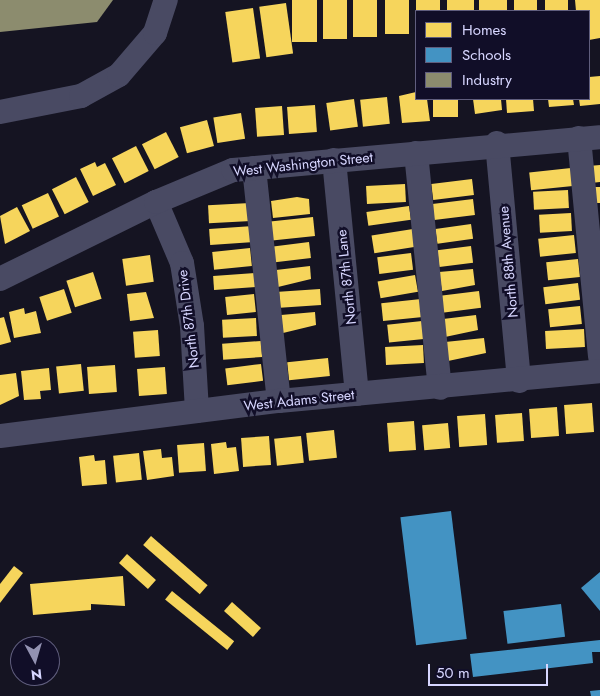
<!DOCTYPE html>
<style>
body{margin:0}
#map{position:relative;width:600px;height:696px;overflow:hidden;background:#151422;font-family:Jost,sans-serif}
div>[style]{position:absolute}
.homes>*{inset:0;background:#f6d55c;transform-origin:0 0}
.schools>*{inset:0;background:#4393c3;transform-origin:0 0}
.industry>*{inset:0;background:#8c8c6e}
.minor>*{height:24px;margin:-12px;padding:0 12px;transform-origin:12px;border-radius:12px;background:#494a63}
span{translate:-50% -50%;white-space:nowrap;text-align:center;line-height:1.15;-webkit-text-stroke:5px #110e28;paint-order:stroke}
.street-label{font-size:14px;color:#d7d6ff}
.legend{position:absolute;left:415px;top:10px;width:175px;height:90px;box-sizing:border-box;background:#110e28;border:1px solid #605e7e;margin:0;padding:6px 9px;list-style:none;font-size:15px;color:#d7d6ff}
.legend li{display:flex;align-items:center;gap:10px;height:25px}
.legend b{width:25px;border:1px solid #605e7e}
.north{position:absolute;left:10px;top:636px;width:50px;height:50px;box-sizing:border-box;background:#110e28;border:1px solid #605e7e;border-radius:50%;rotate:174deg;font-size:14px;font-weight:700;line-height:20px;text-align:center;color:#d7d6ff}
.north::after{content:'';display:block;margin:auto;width:18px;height:22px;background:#9392b2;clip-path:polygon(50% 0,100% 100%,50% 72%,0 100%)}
.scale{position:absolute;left:428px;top:664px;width:120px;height:22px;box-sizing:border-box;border:2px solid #d7d6ff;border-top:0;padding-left:6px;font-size:15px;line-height:18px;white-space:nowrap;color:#d7d6ff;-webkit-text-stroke:4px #110e28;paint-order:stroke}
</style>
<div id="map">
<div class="homes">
<i style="left:292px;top:0;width:25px;height:42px"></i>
<i style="left:323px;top:0;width:24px;height:39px"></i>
<i style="left:353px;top:0;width:24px;height:37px"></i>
<i style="left:385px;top:0;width:24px;height:34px"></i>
<i style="left:416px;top:0;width:24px;height:11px"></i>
<i style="left:447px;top:0;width:27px;height:11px"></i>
<i style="left:479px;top:0;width:28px;height:11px"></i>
<i style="left:514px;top:0;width:23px;height:11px"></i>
<i style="left:545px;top:0;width:23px;height:11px"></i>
<i style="clip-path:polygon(575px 0,600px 0,600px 38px,589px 40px,589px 11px,576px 11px)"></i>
<i style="left:286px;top:3px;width:51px;height:27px;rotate:82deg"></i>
<i style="left:253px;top:8px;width:51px;height:28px;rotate:82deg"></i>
<i style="clip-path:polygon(600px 76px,600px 104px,580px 106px,579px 99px,589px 99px,589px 77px)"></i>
<i style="clip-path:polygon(416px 92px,416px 99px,427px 99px,430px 121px,402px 123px,399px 96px)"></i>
<i style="left:387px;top:97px;width:27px;height:27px;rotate:84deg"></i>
<i style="left:354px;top:99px;width:28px;height:28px;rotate:82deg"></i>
<i style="left:433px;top:99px;width:25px;height:18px"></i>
<i style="clip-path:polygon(473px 99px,501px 99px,502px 110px,475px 114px)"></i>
<i style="clip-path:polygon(506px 99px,533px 99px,534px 111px,507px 113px)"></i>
<i style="clip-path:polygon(548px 99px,573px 99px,574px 105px,549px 107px)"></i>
<i style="left:315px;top:105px;width:27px;height:28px;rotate:86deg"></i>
<i style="left:282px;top:106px;width:29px;height:27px;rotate:86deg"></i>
<i style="left:241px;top:113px;width:26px;height:28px;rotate:81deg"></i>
<i style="left:207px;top:120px;width:27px;height:28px;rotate:75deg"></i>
<i style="left:166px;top:132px;width:28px;height:27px;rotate:63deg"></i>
<i style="left:136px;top:146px;width:28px;height:27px;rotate:63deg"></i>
<i style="clip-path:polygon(95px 162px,97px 167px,105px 163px,116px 185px,93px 196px,80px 169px)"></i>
<i style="clip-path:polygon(600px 165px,600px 182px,591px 183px,589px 166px)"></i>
<i style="left:571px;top:168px;width:18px;height:42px;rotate:84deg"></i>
<i style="left:76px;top:177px;width:28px;height:27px;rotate:63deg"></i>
<i style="left:472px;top:179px;width:16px;height:41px;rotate:83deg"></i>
<i style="left:405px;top:184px;width:18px;height:39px;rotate:87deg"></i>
<i style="clip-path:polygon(592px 187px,600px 187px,600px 203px,594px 203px)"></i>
<i style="left:568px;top:190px;width:18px;height:35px;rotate:87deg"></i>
<i style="left:48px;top:193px;width:26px;height:29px;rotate:65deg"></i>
<i style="clip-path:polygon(297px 197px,309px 199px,310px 214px,273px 218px,271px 201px)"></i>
<i style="left:473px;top:199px;width:16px;height:41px;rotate:83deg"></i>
<i style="left:250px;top:203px;width:18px;height:42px;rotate:87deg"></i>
<i style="left:409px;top:206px;width:14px;height:43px;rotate:82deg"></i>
<i style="clip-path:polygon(17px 207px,30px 231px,5px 244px,0 216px)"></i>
<i style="left:571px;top:213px;width:18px;height:32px;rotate:87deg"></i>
<i style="left:313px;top:217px;width:19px;height:43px;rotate:84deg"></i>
<i style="left:471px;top:224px;width:15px;height:36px;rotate:82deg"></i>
<i style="left:253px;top:226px;width:16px;height:44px;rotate:86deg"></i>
<i style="left:413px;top:229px;width:18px;height:42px;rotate:81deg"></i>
<i style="left:574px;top:235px;width:18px;height:36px;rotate:84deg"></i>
<i style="left:309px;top:242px;width:16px;height:36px;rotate:83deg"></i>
<i style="left:471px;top:246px;width:17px;height:34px;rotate:83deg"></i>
<i style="left:250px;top:248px;width:18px;height:38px;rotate:84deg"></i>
<i style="left:411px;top:253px;width:17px;height:34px;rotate:83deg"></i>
<i style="left:150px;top:255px;width:27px;height:28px;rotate:82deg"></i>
<i style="left:578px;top:259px;width:18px;height:32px;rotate:84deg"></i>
<i style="clip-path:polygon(310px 266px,311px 279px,278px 287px,276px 270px)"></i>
<i style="clip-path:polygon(473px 269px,475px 285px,442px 291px,439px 272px)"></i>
<i style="left:93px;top:272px;width:28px;height:28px;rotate:72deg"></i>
<i style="left:255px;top:273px;width:14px;height:42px;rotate:86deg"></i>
<i style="left:415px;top:275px;width:17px;height:38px;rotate:80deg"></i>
<i style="left:578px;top:283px;width:17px;height:35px;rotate:83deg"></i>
<i style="left:64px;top:289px;width:25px;height:26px;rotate:72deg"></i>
<i style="left:320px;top:289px;width:16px;height:41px;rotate:86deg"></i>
<i style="left:479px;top:291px;width:17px;height:39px;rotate:83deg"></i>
<i style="clip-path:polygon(146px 292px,154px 318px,130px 321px,127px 294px)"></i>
<i style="left:254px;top:294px;width:18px;height:29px;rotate:84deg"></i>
<i style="left:421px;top:299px;width:18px;height:40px;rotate:84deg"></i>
<i style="left:580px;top:306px;width:18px;height:32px;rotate:84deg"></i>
<i style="clip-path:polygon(24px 308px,25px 314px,36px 311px,41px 333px,14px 338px,9px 312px)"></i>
<i style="clip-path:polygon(315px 312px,316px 325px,283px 333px,281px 315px)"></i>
<i style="clip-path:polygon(476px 315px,478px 330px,445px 337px,443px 319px)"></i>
<i style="clip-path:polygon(4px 317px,11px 342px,0 345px,0 318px)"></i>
<i style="left:256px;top:318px;width:18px;height:34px;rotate:87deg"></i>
<i style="left:422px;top:321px;width:18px;height:35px;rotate:84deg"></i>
<i style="left:584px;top:329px;width:18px;height:39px;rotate:87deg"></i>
<i style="left:158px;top:330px;width:26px;height:25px;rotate:86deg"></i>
<i style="clip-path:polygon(484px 338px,486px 353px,448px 361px,445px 342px)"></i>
<i style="left:261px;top:341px;width:16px;height:39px;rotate:86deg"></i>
<i style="left:423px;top:345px;width:18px;height:38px;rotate:87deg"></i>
<i style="left:328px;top:358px;width:18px;height:41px;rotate:84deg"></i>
<i style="left:81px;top:364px;width:27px;height:25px;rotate:84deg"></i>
<i style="left:261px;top:364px;width:17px;height:36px;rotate:83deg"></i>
<i style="left:115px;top:365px;width:27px;height:28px;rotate:86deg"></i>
<i style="left:165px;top:367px;width:27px;height:28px;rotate:86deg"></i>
<i style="clip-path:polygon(49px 368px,51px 390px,40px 391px,41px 399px,24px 400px,21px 371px)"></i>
<i style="clip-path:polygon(16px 373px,19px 396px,0 405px,0 375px)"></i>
<i style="left:592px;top:403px;width:29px;height:28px;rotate:86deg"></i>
<i style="left:557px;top:407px;width:29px;height:28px;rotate:86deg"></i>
<i style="left:522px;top:413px;width:28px;height:27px;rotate:86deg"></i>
<i style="left:485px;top:414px;width:31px;height:28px;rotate:86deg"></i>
<i style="left:414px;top:421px;width:29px;height:27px;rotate:86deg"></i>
<i style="left:448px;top:423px;width:25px;height:26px;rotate:85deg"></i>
<i style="left:334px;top:430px;width:28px;height:28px;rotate:84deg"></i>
<i style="left:269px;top:436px;width:29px;height:28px;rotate:86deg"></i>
<i style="left:301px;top:436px;width:27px;height:27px;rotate:84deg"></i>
<i style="clip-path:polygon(226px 442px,227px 448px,236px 447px,239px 471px,214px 474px,211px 444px)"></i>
<i style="left:204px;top:443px;width:28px;height:27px;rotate:86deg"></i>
<i style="clip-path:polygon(161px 449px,162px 458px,172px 457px,174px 476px,147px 480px,143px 451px)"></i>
<i style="left:139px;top:453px;width:27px;height:26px;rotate:84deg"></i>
<i style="clip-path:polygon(94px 455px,95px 461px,105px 460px,107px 484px,82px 486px,79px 457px)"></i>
<i style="left:151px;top:536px;width:75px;height:12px;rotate:41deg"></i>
<i style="left:127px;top:554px;width:39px;height:12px;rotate:42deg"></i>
<i style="clip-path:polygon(14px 566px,23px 573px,0 603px,0 584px)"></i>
<i style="clip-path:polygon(123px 576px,125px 606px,91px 604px,91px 610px,33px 615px,30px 584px)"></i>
<i style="left:172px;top:591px;width:80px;height:11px;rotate:39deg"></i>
<i style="left:232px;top:602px;width:39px;height:12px;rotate:42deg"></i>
</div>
<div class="schools">
<i style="left:451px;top:511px;width:129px;height:51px;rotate:83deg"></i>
<i style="clip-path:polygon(600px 572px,600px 611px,581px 588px)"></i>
<i style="left:561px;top:604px;width:33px;height:58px;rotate:83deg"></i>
<i style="clip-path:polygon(600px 640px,600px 652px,592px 652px,593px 663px,473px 677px,470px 654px)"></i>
<i style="clip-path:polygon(600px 690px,600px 696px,591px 696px,590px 691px)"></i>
</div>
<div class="industry">
<i style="clip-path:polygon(0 0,113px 0,97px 22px,0 32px)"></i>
</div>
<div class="minor">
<i style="left:0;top:112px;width:83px;rotate:-11.2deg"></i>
<i style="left:81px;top:96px;width:43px;rotate:-28.9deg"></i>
<i style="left:119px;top:75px;width:55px;rotate:-49.4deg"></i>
<i style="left:155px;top:33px;width:35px;rotate:-72deg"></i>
<i style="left:579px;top:138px;width:219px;rotate:84.5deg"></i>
<i style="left:497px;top:143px;width:239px;rotate:84.7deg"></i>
<i style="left:416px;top:153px;width:236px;rotate:84.2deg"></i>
<i style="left:334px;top:160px;width:235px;rotate:84.4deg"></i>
<i style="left:254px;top:168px;width:234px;rotate:83.9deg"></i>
<i style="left:156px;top:202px;width:66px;rotate:66.9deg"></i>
<i style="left:182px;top:263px;width:64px;rotate:81deg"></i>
<i style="left:192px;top:326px;width:85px;rotate:86.6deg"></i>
<i style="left:0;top:279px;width:174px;rotate:-26.3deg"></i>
<i style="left:156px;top:202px;width:83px;rotate:-22.6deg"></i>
<i style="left:233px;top:170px;width:368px;rotate:-5.1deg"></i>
<i style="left:0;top:436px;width:281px;rotate:-7.2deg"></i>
<i style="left:279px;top:401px;width:322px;rotate:-5.3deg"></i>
</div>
<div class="street-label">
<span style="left:303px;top:164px;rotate:-6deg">West Washington Street</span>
<span style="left:508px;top:262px;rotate:-95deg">North 88th Avenue</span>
<span style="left:346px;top:277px;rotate:-96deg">North 87th Lane</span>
<span style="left:188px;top:319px;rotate:-97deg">North 87th Drive</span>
<span style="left:299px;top:400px;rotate:-6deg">West Adams Street</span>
</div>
<ul class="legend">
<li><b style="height:14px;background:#f6d55c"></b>Homes</li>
<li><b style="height:14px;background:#4393c3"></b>Schools</li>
<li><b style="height:14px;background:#8c8c6e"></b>Industry</li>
</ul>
<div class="north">N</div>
<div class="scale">50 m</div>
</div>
